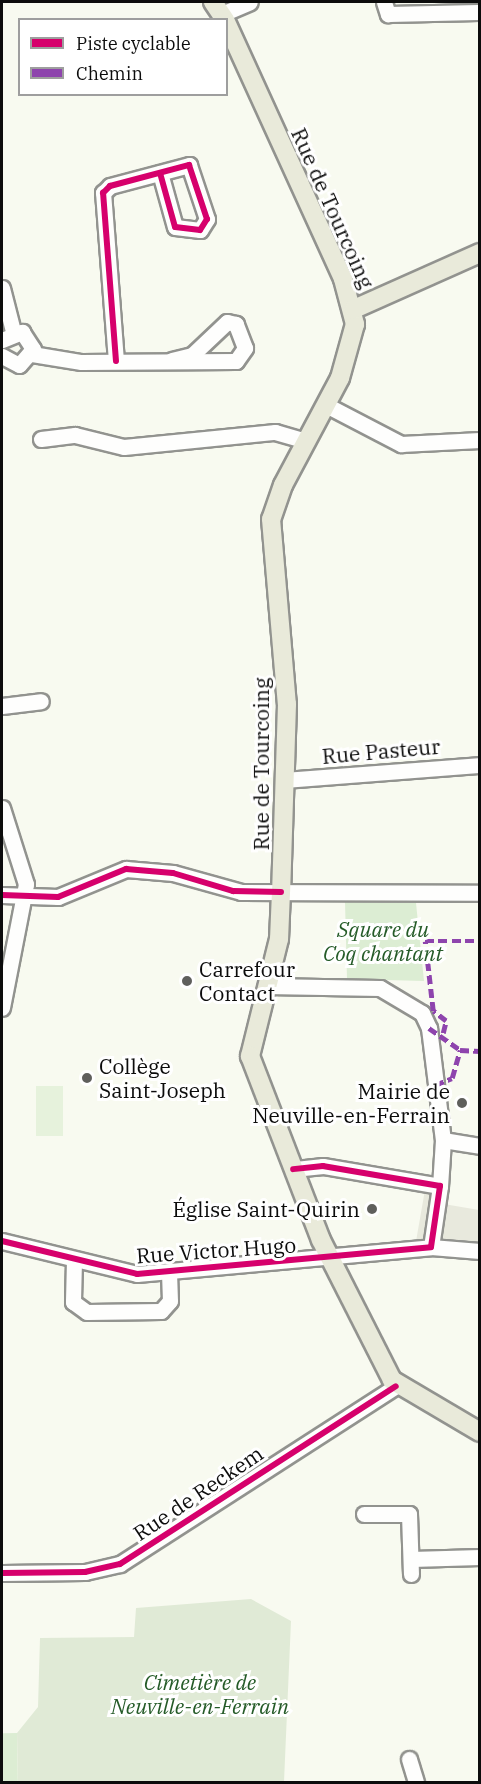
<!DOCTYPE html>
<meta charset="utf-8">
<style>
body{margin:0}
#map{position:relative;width:481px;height:1784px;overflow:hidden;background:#f8faf0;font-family:"IBM Plex Serif",serif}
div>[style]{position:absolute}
.green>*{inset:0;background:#dcedd3;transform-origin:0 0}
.cemetery>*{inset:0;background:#e0ead6}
.pitch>*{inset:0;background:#e6f2dc;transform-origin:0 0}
.plaza>*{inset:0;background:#e8e9dd}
.roads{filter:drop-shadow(2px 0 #92938f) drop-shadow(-2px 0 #92938f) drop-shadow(0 2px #92938f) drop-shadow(0 -2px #92938f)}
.minor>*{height:15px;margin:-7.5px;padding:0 7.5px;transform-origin:7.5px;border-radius:7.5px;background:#fefefd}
.major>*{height:18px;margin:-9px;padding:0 9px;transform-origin:9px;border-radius:9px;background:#e9eada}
.quiet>*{height:4.5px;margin-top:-2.25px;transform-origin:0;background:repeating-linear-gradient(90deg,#8e44ad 0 9px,transparent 0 13.5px)}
.cycleway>*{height:6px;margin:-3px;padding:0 3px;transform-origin:3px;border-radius:3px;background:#d6006c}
.dots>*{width:16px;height:16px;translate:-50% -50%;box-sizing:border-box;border:3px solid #fff;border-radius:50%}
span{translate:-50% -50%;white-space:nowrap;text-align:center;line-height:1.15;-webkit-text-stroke:6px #fff;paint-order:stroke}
.street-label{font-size:21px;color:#0c0c0c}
.park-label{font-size:21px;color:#255b28;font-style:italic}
.poi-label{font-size:21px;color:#0c0c0c}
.left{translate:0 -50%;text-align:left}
.right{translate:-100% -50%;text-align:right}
.frame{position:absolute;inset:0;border:3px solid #0c0c0c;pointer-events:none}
.legend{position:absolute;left:18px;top:18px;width:210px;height:78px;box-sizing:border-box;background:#fff;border:2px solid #9e9e9e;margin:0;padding:8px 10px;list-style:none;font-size:18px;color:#0c0c0c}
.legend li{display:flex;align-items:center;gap:12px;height:30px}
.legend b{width:30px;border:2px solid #9e9e9e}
</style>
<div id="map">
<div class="green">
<i style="clip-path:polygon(345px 902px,416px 903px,424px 981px,347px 979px)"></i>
<i style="left:17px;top:1733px;width:49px;height:15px;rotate:89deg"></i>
</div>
<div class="cemetery">
<i style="clip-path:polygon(251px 1599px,291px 1621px,284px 1782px,18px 1782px,17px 1733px,38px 1707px,40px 1638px,134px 1637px,136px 1608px)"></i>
</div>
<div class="pitch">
<i style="left:36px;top:1086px;width:27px;height:50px"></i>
</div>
<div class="plaza">
<i style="clip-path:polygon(426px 1184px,440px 1186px,438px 1203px,479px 1210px,478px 1251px,415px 1247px)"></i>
</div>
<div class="roads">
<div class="minor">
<i style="left:384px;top:2px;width:13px;rotate:72deg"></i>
<i style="left:388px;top:14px;width:90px;rotate:-1.3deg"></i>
<i style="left:222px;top:14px;width:30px;rotate:-23deg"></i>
<i style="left:2px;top:288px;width:44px;rotate:75.7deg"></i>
<i style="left:2px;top:340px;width:22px;rotate:-22deg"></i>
<i style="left:22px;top:332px;width:20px;rotate:57deg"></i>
<i style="left:33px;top:349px;width:21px;rotate:131deg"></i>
<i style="left:19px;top:365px;width:19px;rotate:-152deg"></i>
<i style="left:32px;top:354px;width:50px;rotate:9.3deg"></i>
<i style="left:81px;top:362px;width:155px;rotate:-0.4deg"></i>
<i style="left:236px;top:361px;width:16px;rotate:-55deg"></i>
<i style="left:245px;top:348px;width:26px;rotate:-111deg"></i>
<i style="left:236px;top:324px;width:9px;rotate:-167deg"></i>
<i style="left:227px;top:322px;width:48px;rotate:136.7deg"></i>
<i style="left:192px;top:355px;width:21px;rotate:166deg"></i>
<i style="left:116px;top:361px;width:169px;rotate:-94.4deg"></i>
<i style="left:103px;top:193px;width:10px;rotate:-45deg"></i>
<i style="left:110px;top:186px;width:82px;rotate:-14.9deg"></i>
<i style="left:189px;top:165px;width:57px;rotate:71.6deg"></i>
<i style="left:207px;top:219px;width:13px;rotate:122deg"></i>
<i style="left:200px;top:230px;width:25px;rotate:-173deg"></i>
<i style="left:175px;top:227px;width:56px;rotate:-105.5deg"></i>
<i style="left:326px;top:405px;width:85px;rotate:27.5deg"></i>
<i style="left:401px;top:444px;width:79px;rotate:-2.9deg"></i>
<i style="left:41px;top:439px;width:34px;rotate:-7deg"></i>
<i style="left:75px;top:435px;width:50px;rotate:13.8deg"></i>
<i style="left:124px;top:447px;width:152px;rotate:-5.7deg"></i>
<i style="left:275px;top:432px;width:33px;rotate:16deg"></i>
<i style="left:2px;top:706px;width:39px;rotate:-7deg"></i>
<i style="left:285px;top:780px;width:196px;rotate:-4.4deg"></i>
<i style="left:2px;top:808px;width:80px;rotate:72.5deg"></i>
<i style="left:26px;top:884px;width:126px;rotate:101deg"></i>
<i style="left:2px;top:895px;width:56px;rotate:2deg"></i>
<i style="left:58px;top:897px;width:74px;rotate:-22.4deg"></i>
<i style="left:126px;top:869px;width:47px;rotate:4.9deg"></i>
<i style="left:173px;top:873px;width:71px;rotate:15.6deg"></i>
<i style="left:241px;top:892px;width:239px;rotate:0.2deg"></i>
<i style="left:266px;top:986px;width:114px;rotate:1deg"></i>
<i style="left:380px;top:988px;width:49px;rotate:30.8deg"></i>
<i style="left:422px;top:1013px;width:17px;rotate:65deg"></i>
<i style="left:429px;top:1028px;width:113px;rotate:82.9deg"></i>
<i style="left:443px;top:1140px;width:46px;rotate:93.7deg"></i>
<i style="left:443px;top:1140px;width:37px;rotate:9deg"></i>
<i style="left:2px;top:1241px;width:139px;rotate:13.7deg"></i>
<i style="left:137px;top:1274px;width:295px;rotate:-5.2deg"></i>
<i style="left:431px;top:1247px;width:62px;rotate:-81.6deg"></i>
<i style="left:440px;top:1186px;width:119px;rotate:-170.3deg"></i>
<i style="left:323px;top:1166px;width:30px;rotate:174deg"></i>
<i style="left:431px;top:1247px;width:49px;rotate:4.7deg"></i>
<i style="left:74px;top:1260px;width:42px;rotate:91.4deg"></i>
<i style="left:73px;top:1302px;width:17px;rotate:36deg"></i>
<i style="left:87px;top:1312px;width:74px;rotate:-0.8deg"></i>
<i style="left:161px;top:1311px;width:13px;rotate:-48deg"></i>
<i style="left:170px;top:1301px;width:28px;rotate:-92deg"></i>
<i style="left:364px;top:1514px;width:45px"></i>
<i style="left:409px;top:1514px;width:60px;rotate:88.1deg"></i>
<i style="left:411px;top:1559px;width:69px;rotate:-1.7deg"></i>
<i style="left:2px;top:1573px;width:83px;rotate:-0.7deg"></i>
<i style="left:85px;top:1572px;width:36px;rotate:-13deg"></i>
<i style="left:120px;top:1564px;width:328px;rotate:-32.8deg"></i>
<i style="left:409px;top:1759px;width:24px;rotate:73deg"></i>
</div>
<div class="major">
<i style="left:213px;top:2px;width:22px;rotate:56deg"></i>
<i style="left:226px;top:22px;width:282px;rotate:65.5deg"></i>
<i style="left:343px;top:279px;width:47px;rotate:75.1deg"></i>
<i style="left:355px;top:324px;width:56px;rotate:105.5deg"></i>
<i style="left:340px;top:378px;width:121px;rotate:118deg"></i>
<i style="left:283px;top:485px;width:36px;rotate:109deg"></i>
<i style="left:271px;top:519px;width:186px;rotate:85.1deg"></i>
<i style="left:287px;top:704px;width:188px;rotate:91.8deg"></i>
<i style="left:281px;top:892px;width:47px;rotate:92.4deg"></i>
<i style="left:279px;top:939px;width:121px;rotate:103.9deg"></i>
<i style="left:250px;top:1056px;width:197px;rotate:68.9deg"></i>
<i style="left:321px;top:1240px;width:157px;rotate:63.1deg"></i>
<i style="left:392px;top:1380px;width:102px;rotate:30.6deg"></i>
<i style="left:354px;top:309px;width:138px;rotate:-24deg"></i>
</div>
</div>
<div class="quiet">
<i style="left:429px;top:1028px;width:38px;rotate:35deg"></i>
<i style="left:443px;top:1033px;width:12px;rotate:-76deg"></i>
<i style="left:446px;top:1021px;width:16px;rotate:-142deg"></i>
<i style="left:433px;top:1011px;width:70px;rotate:-96.5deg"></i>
<i style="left:425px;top:941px;width:55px"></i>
<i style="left:435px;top:1085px;width:18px;rotate:-22deg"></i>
<i style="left:452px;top:1078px;width:29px;rotate:-74deg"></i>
<i style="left:460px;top:1050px;width:20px;rotate:3deg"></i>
</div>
<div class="cycleway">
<i style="left:116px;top:361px;width:169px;rotate:-94.4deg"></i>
<i style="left:103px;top:193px;width:10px;rotate:-45deg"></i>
<i style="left:110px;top:186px;width:82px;rotate:-14.9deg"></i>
<i style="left:189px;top:165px;width:57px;rotate:71.6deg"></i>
<i style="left:207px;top:219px;width:13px;rotate:122deg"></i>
<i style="left:200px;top:230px;width:25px;rotate:-173deg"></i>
<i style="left:175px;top:227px;width:56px;rotate:-105.5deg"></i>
<i style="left:2px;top:895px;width:56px;rotate:2deg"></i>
<i style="left:58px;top:897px;width:74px;rotate:-22.4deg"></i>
<i style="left:126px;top:869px;width:47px;rotate:4.9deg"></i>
<i style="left:173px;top:873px;width:63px;rotate:16.7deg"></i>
<i style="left:233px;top:891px;width:48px;rotate:1.2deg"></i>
<i style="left:2px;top:1241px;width:139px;rotate:13.7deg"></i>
<i style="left:137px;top:1274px;width:295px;rotate:-5.2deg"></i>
<i style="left:431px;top:1247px;width:62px;rotate:-81.6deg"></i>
<i style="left:440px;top:1186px;width:119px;rotate:-170.3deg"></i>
<i style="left:323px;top:1166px;width:30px;rotate:174deg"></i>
<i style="left:2px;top:1573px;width:83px;rotate:-0.7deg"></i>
<i style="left:85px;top:1572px;width:36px;rotate:-13deg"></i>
<i style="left:120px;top:1564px;width:328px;rotate:-32.8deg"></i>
</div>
<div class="dots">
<i style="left:187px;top:981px;background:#5f5f5c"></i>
<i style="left:87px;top:1078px;background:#5f5f5c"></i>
<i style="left:462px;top:1103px;background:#5f5f5c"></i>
<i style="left:372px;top:1209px;background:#5f5f5c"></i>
</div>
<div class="street-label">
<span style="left:333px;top:208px;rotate:66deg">Rue de Tourcoing</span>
<span style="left:381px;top:751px;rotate:-5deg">Rue Pasteur</span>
<span style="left:261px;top:764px;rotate:-90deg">Rue de Tourcoing</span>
<span style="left:216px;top:1250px;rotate:-4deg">Rue Victor Hugo</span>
<span style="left:198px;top:1493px;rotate:-34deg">Rue de Reckem</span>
</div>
<div class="park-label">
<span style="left:383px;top:941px">Square du<br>Coq chantant</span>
<span style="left:200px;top:1694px">Cimetière de<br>Neuville-en-Ferrain</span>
</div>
<div class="poi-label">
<span class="left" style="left:199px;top:981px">Carrefour<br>Contact</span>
<span class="left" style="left:99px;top:1078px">Collège<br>Saint-Joseph</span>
<span class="right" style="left:450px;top:1103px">Mairie de<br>Neuville-en-Ferrain</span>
<span class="right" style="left:360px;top:1209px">Église Saint-Quirin</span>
</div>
<div class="frame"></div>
<ul class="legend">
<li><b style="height:8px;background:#d6006c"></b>Piste cyclable</li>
<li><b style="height:8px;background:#8e44ad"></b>Chemin</li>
</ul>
</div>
